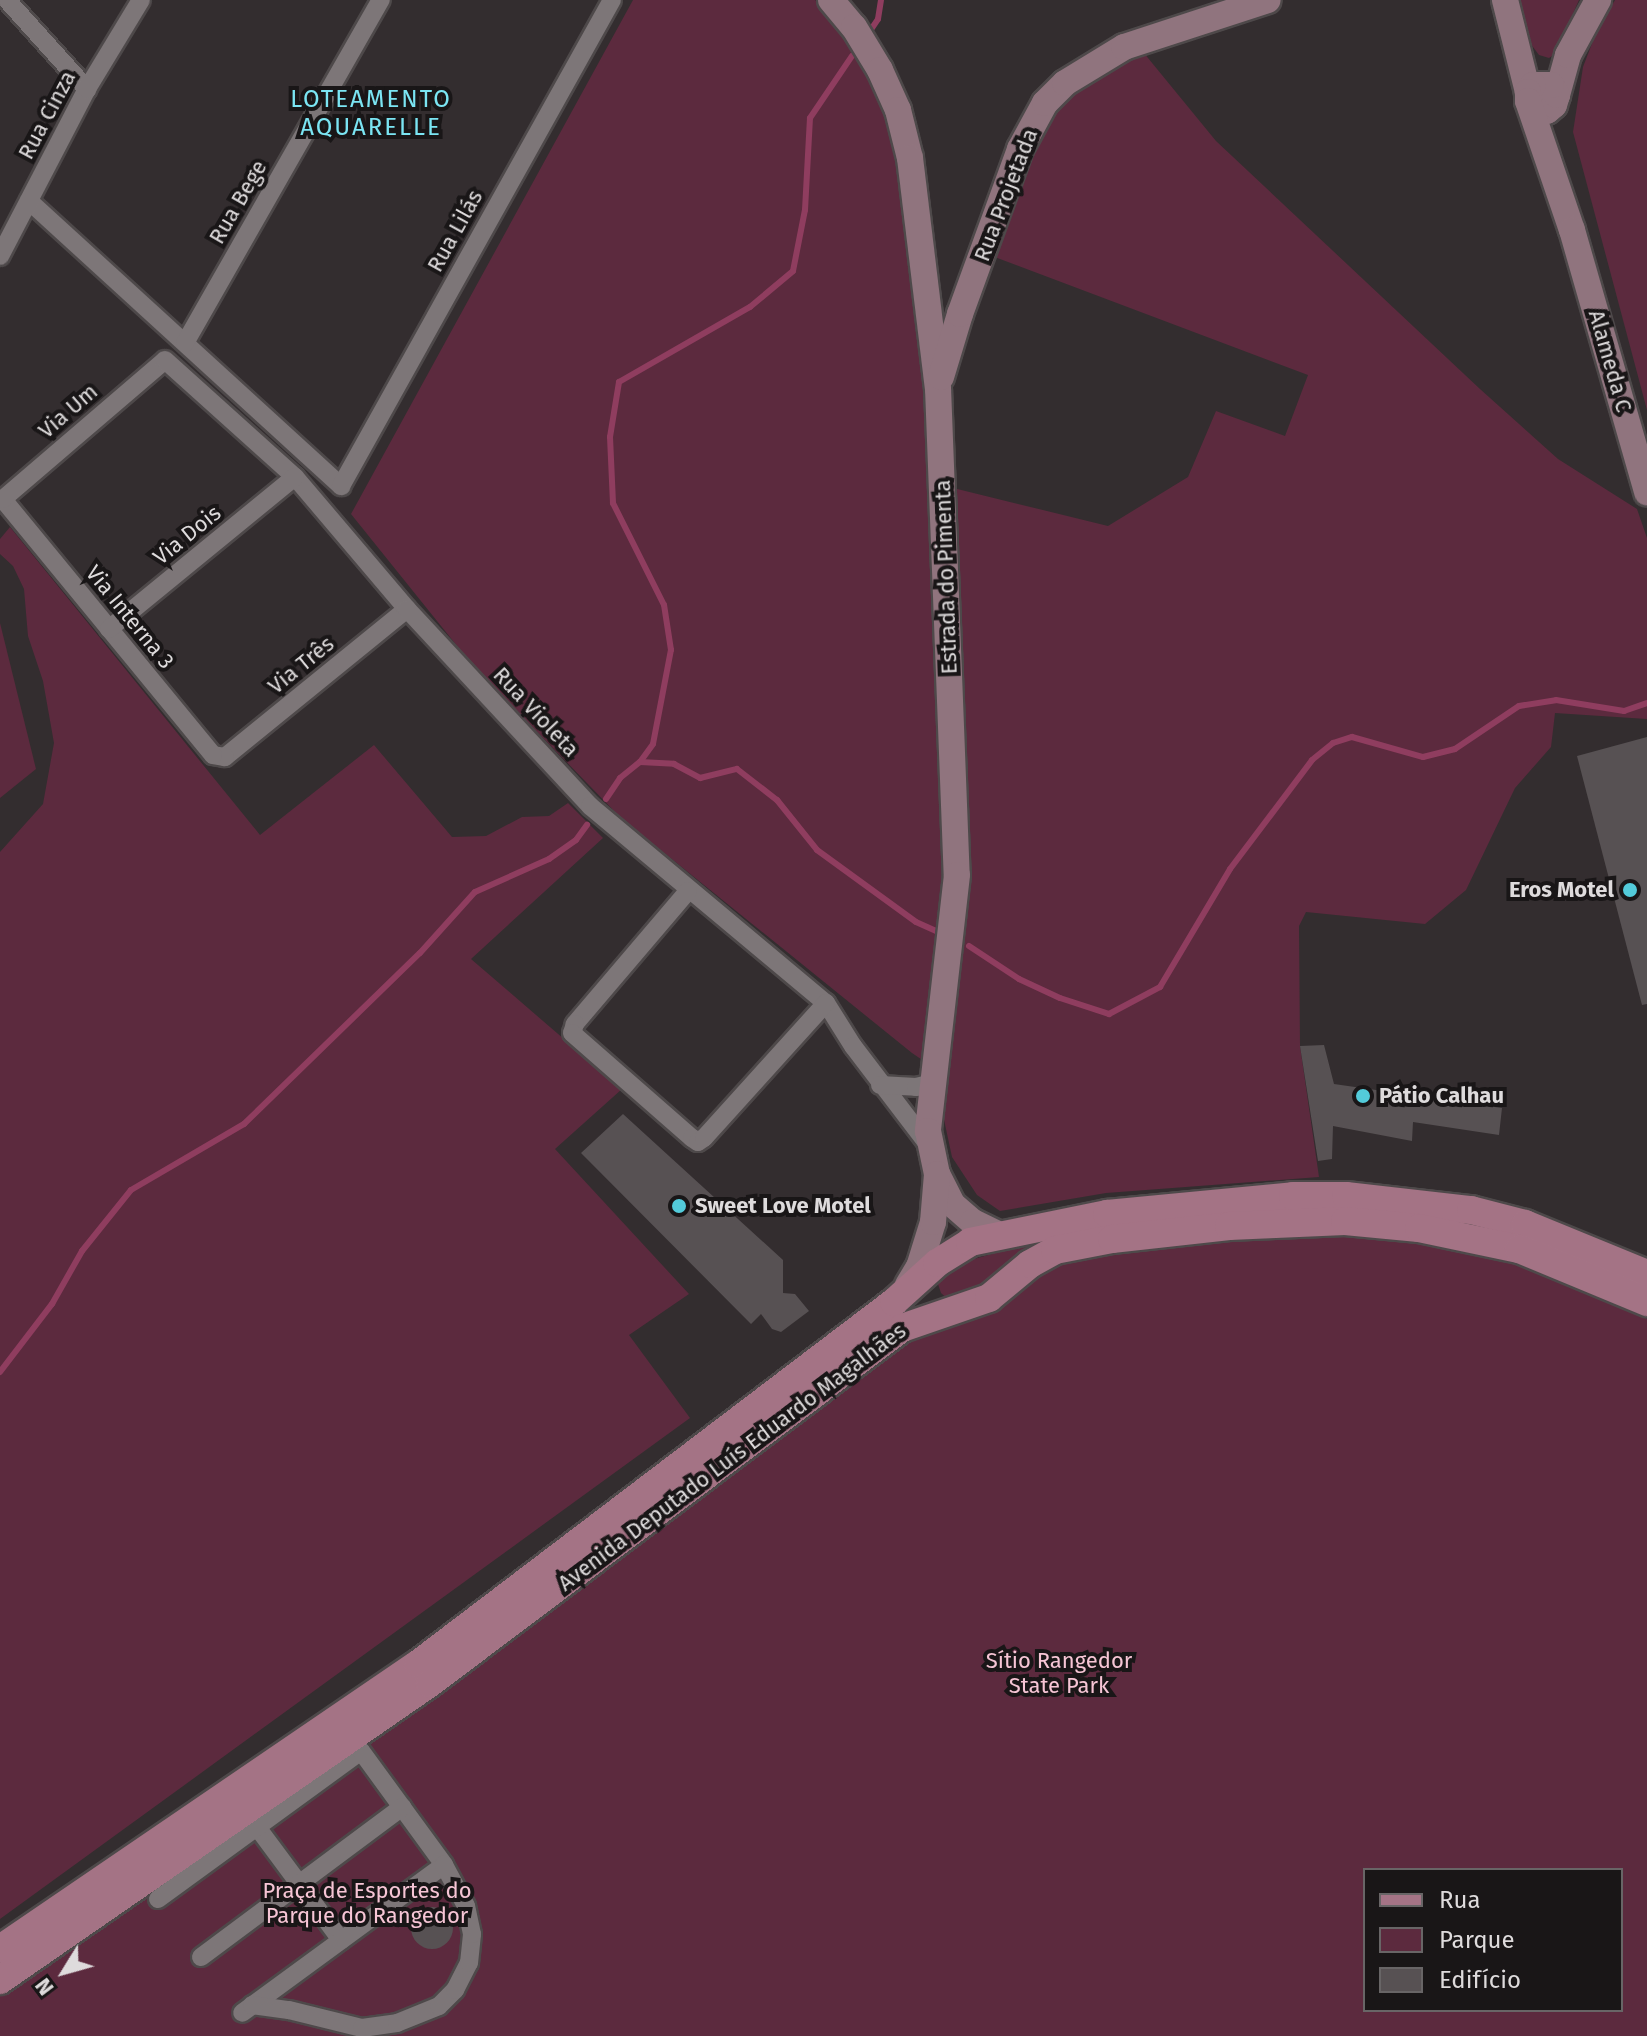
<!DOCTYPE html>
<meta charset="utf-8">
<style>
body{margin:0}
#map{position:relative;width:1647px;height:2036px;overflow:hidden;background:#332d2f;font-family:"Fira Sans",sans-serif}
div>[style]{position:absolute}
.green>*{inset:0;background:#5c2a3e}
.stream>*{height:6px;margin:-3px;padding:0 3px;transform-origin:3px;border-radius:3px;background:#8f3d5f}
.building>*{inset:0;background:#575153}
.round{border-radius:50%}
.roads{filter:drop-shadow(2px 0 #4e494a) drop-shadow(-2px 0 #4e494a) drop-shadow(0 2px #4e494a) drop-shadow(0 -2px #4e494a)}
.street>*{height:18px;margin:-9px;padding:0 9px;transform-origin:9px;border-radius:9px;background:#7d7678}
.secondary>*{height:26px;margin:-13px;padding:0 13px;transform-origin:13px;border-radius:13px;background:#90747e}
.primary>*{height:28px;margin:-14px;padding:0 14px;transform-origin:14px;border-radius:14px;background:#a47385}
.dots>*{width:22px;height:22px;translate:-50% -50%;box-sizing:border-box;border:4px solid #191617;border-radius:50%}
span{translate:-50% -50%;white-space:nowrap;text-align:center;line-height:1.15;-webkit-text-stroke:8px #191617;paint-order:stroke}
.street-label{font-size:22px;color:#dedbdc}
.poi-label{font-size:22px;color:#dedbdc;font-weight:700}
.right{translate:-100% -50%;text-align:right}
.left{translate:0 -50%;text-align:left}
.park-label{font-size:22px;color:#f6c5d5}
.neighbourhood-label{font-size:24px;color:#7be5f3;letter-spacing:2px}
.legend{position:absolute;left:1363px;top:1868px;width:260px;height:144px;box-sizing:border-box;background:#191617;border:2px solid #686566;margin:0;padding:10px 14px;list-style:none;font-size:24px;color:#dedbdc}
.legend li{display:flex;align-items:center;gap:16px;height:40px}
.legend b{width:40px;border:2px solid #686566}
.north{position:absolute;left:24px;top:1932px;width:80px;height:80px;-webkit-text-stroke:6px #191617;paint-order:stroke;rotate:233deg;font-size:22px;font-weight:700;line-height:32px;text-align:center;color:#dedbdc}
.north::after{content:'';display:block;margin:auto;width:28px;height:36px;background:#dedbdc;clip-path:polygon(50% 0,100% 100%,50% 72%,0 100%)}
</style>
<div id="map">
<div class="green">
<i style="clip-path:polygon(633px 0,815px 0,848px 29px,898px 124px,937px 484px,1108px 526px,1188px 477px,1216px 411px,1285px 436px,1308px 375px,992px 256px,1038px 126px,1057px 98px,1139px 47px,1216px 141px,1480px 389px,1558px 459px,1637px 509px,1647px 538px,1647px 719px,1555px 713px,1551px 747px,1515px 788px,1466px 890px,1425px 924px,1306px 912px,1299px 926px,1300px 1046px,1319px 1177px,1106px 1193px,1000px 1211px,977px 1195px,952px 1157px,943px 1115px,943px 1074px,912px 1053px,621px 818px,474px 667px,351px 514px)"></i>
<i style="clip-path:polygon(1517px 0,1579px 0,1555px 54px,1549px 58px,1539px 55px,1530px 43px)"></i>
<i style="clip-path:polygon(1615px 0,1647px 0,1647px 410px,1573px 132px,1583px 67px,1596px 33px)"></i>
<i style="clip-path:polygon(10px 527px,260px 835px,374px 745px,452px 837px,486px 836px,522px 817px,549px 816px,568px 803px,603px 838px,471px 959px,622px 1089px,555px 1149px,689px 1294px,629px 1335px,690px 1418px,0 1919px,0 852px,43px 804px,54px 743px,43px 681px,28px 636px,24px 589px,13px 566px,0 554px,0 539px)"></i>
<i style="clip-path:polygon(0 623px,36px 769px,0 798px)"></i>
<i style="clip-path:polygon(1079px 1229px,980px 1288px,950px 1301px,941px 1293px,938px 1284px,944px 1276px,967px 1261px)"></i>
<i style="clip-path:polygon(evenodd,1357px 1231px,1511px 1259px,1647px 1319px,1647px 2036px,0 2036px,0 1991px,906px 1335px,1009px 1295px,1078px 1255px,1357px 1231px,1365px 1870px,1621px 1870px,1621px 2010px,1365px 2010px,1365px 1870px)"></i>
</div>
<div class="stream">
<i style="left:870px;top:31px;width:14px;rotate:-56deg"></i>
<i style="left:878px;top:19px;width:19px;rotate:-81deg"></i>
<i style="left:640px;top:762px;width:22px;rotate:-54deg"></i>
<i style="left:653px;top:744px;width:96px;rotate:-79.2deg"></i>
<i style="left:671px;top:650px;width:46px;rotate:-98.8deg"></i>
<i style="left:664px;top:605px;width:114px;rotate:-116.6deg"></i>
<i style="left:613px;top:503px;width:66px;rotate:-92.6deg"></i>
<i style="left:610px;top:437px;width:56px;rotate:-80.7deg"></i>
<i style="left:619px;top:382px;width:151px;rotate:-29.8deg"></i>
<i style="left:750px;top:307px;width:56px;rotate:-39.9deg"></i>
<i style="left:793px;top:271px;width:62px;rotate:-78.9deg"></i>
<i style="left:805px;top:210px;width:92px;rotate:-86.9deg"></i>
<i style="left:810px;top:118px;width:75px;rotate:-55.9deg"></i>
<i style="left:606px;top:799px;width:25px;rotate:-56deg"></i>
<i style="left:620px;top:778px;width:26px;rotate:-39deg"></i>
<i style="left:640px;top:762px;width:34px;rotate:3deg"></i>
<i style="left:674px;top:764px;width:30px;rotate:28deg"></i>
<i style="left:700px;top:778px;width:38px;rotate:-14deg"></i>
<i style="left:737px;top:769px;width:51px;rotate:37.8deg"></i>
<i style="left:777px;top:800px;width:64px;rotate:51.3deg"></i>
<i style="left:817px;top:850px;width:122px;rotate:36deg"></i>
<i style="left:916px;top:922px;width:22px;rotate:24deg"></i>
<i style="left:969px;top:946px;width:60px;rotate:33.4deg"></i>
<i style="left:1019px;top:979px;width:45px;rotate:24.9deg"></i>
<i style="left:1060px;top:998px;width:52px;rotate:18.1deg"></i>
<i style="left:1109px;top:1014px;width:58px;rotate:-27.9deg"></i>
<i style="left:1160px;top:987px;width:137px;rotate:-59.3deg"></i>
<i style="left:1230px;top:869px;width:136px;rotate:-53deg"></i>
<i style="left:1312px;top:760px;width:27px;rotate:-39deg"></i>
<i style="left:1333px;top:743px;width:20px;rotate:-18deg"></i>
<i style="left:1352px;top:737px;width:74px;rotate:15.7deg"></i>
<i style="left:1423px;top:757px;width:33px;rotate:-14deg"></i>
<i style="left:1455px;top:749px;width:77px;rotate:-33.9deg"></i>
<i style="left:1519px;top:706px;width:37px;rotate:-9deg"></i>
<i style="left:1556px;top:700px;width:69px;rotate:9.2deg"></i>
<i style="left:1624px;top:711px;width:24px;rotate:-19deg"></i>
<i style="left:0;top:1372px;width:86px;rotate:-52.6deg"></i>
<i style="left:52px;top:1304px;width:61px;rotate:-60.5deg"></i>
<i style="left:82px;top:1251px;width:78px;rotate:-51.2deg"></i>
<i style="left:131px;top:1190px;width:131px;rotate:-30.3deg"></i>
<i style="left:244px;top:1124px;width:245px;rotate:-44.2deg"></i>
<i style="left:420px;top:953px;width:82px;rotate:-48deg"></i>
<i style="left:475px;top:892px;width:81px;rotate:-24deg"></i>
<i style="left:549px;top:859px;width:33px;rotate:-35deg"></i>
<i style="left:576px;top:840px;width:19px;rotate:-54deg"></i>
</div>
<div class="building">
<i style="clip-path:polygon(1647px 737px,1647px 1004px,1642px 1005px,1577px 756px)"></i>
<i style="clip-path:polygon(1324px 1045px,1334px 1084px,1502px 1108px,1499px 1135px,1413px 1122px,1412px 1141px,1333px 1126px,1332px 1159px,1318px 1161px,1300px 1046px)"></i>
<i style="clip-path:polygon(623px 1114px,783px 1260px,783px 1293px,795px 1294px,809px 1311px,781px 1332px,772px 1329px,761px 1314px,751px 1324px,581px 1153px)"></i>
<i class="round" style="left:411px;top:1907px;width:42px;height:42px"></i>
</div>
<div class="roads">
<div class="street">
<i style="left:7px;top:0;width:120px;rotate:48deg"></i>
<i style="left:29px;top:201px;width:423px;rotate:42.4deg"></i>
<i style="left:341px;top:486px;width:556px;rotate:-60.86deg"></i>
<i style="left:0;top:256px;width:188px;rotate:-62.5deg"></i>
<i style="left:87px;top:89px;width:104px;rotate:-58.8deg"></i>
<i style="left:185px;top:343px;width:395px;rotate:-60.3deg"></i>
<i style="left:407px;top:609px;width:235px;rotate:140.9deg"></i>
<i style="left:225px;top:757px;width:12px;rotate:-171deg"></i>
<i style="left:213px;top:755px;width:331px;rotate:-129.4deg"></i>
<i style="left:3px;top:499px;width:213px;rotate:-40.6deg"></i>
<i style="left:165px;top:360px;width:175px;rotate:42deg"></i>
<i style="left:295px;top:477px;width:173px;rotate:49.7deg"></i>
<i style="left:407px;top:609px;width:269px;rotate:47.1deg"></i>
<i style="left:590px;top:806px;width:307px;rotate:39.9deg"></i>
<i style="left:826px;top:1003px;width:51px;rotate:57.9deg"></i>
<i style="left:853px;top:1046px;width:122px;rotate:52.7deg"></i>
<i style="left:109px;top:629px;width:240px;rotate:-39.3deg"></i>
<i style="left:688px;top:891px;width:175px;rotate:130.4deg"></i>
<i style="left:575px;top:1024px;width:9px;rotate:108deg"></i>
<i style="left:572px;top:1033px;width:159px;rotate:41.2deg"></i>
<i style="left:692px;top:1138px;width:7px;rotate:34deg"></i>
<i style="left:698px;top:1142px;width:7px;rotate:-34deg"></i>
<i style="left:704px;top:1138px;width:182px;rotate:-47.9deg"></i>
<i style="left:880px;top:1085px;width:36px;rotate:3deg"></i>
<i style="left:916px;top:1087px;width:16px;rotate:-14deg"></i>
<i style="left:257px;top:1827px;width:141px;rotate:53.4deg"></i>
<i style="left:158px;top:1899px;width:251px;rotate:-36.1deg"></i>
<i style="left:361px;top:1751px;width:141px;rotate:53.9deg"></i>
<i style="left:444px;top:1865px;width:250px;rotate:143.8deg"></i>
<i style="left:201px;top:1957px;width:251px;rotate:-36.7deg"></i>
<i style="left:252px;top:2005px;width:37px;rotate:8deg"></i>
<i style="left:289px;top:2010px;width:75px;rotate:13.9deg"></i>
<i style="left:362px;top:2028px;width:35px;rotate:-8deg"></i>
<i style="left:397px;top:2023px;width:45px;rotate:-22deg"></i>
<i style="left:439px;top:2006px;width:23px;rotate:-45deg"></i>
<i style="left:455px;top:1990px;width:30px;rotate:-63deg"></i>
<i style="left:469px;top:1963px;width:29px;rotate:-84deg"></i>
<i style="left:472px;top:1934px;width:29px;rotate:-102deg"></i>
<i style="left:466px;top:1906px;width:47px;rotate:-118.2deg"></i>
</div>
<div class="secondary">
<i style="left:831px;top:0;width:35px;rotate:50deg"></i>
<i style="left:854px;top:27px;width:50px;rotate:58.8deg"></i>
<i style="left:880px;top:70px;width:44px;rotate:65.8deg"></i>
<i style="left:898px;top:110px;width:49px;rotate:76deg"></i>
<i style="left:910px;top:158px;width:232px;rotate:83.1deg"></i>
<i style="left:938px;top:388px;width:487px;rotate:87.8deg"></i>
<i style="left:957px;top:875px;width:258px;rotate:96.5deg"></i>
<i style="left:928px;top:1131px;width:44px;rotate:78.2deg"></i>
<i style="left:937px;top:1174px;width:34px;rotate:63deg"></i>
<i style="left:952px;top:1204px;width:28px;rotate:41deg"></i>
<i style="left:973px;top:1222px;width:28px;rotate:26deg"></i>
<i style="left:1505px;top:0;width:95px;rotate:76deg"></i>
<i style="left:1557px;top:95px;width:41px;rotate:-74.6deg"></i>
<i style="left:1568px;top:55px;width:63px;rotate:-61.4deg"></i>
<i style="left:1534px;top:109px;width:13px;rotate:9deg"></i>
<i style="left:1547px;top:111px;width:9px;rotate:-41deg"></i>
<i style="left:1554px;top:105px;width:10px;rotate:-73deg"></i>
<i style="left:1557px;top:95px;width:12px;rotate:-121deg"></i>
<i style="left:1551px;top:85px;width:18px;rotate:180deg"></i>
<i style="left:1533px;top:85px;width:9px;rotate:126deg"></i>
<i style="left:1528px;top:92px;width:9px;rotate:90deg"></i>
<i style="left:1528px;top:101px;width:136px;rotate:71.2deg"></i>
<i style="left:1572px;top:230px;width:273px;rotate:74deg"></i>
<i style="left:941px;top:377px;width:66px;rotate:-73.2deg"></i>
<i style="left:960px;top:314px;width:176px;rotate:-70deg"></i>
<i style="left:1020px;top:149px;width:52px;rotate:-61.5deg"></i>
<i style="left:1045px;top:103px;width:28px;rotate:-45deg"></i>
<i style="left:1065px;top:83px;width:69px;rotate:-31.4deg"></i>
<i style="left:1124px;top:47px;width:151px;rotate:-18.1deg"></i>
<i style="left:908px;top:1285px;width:21px;rotate:-59deg"></i>
<i style="left:919px;top:1267px;width:47px;rotate:-72.7deg"></i>
<i style="left:933px;top:1222px;width:48px;rotate:-85.2deg"></i>
</div>
<div class="primary">
<i style="left:0;top:1949px;width:506px;rotate:-34.29deg"></i>
<i style="left:418px;top:1664px;width:598px;rotate:-37.25deg"></i>
<i style="left:894px;top:1302px;width:58px;rotate:-42.2deg"></i>
<i style="left:937px;top:1263px;width:39px;rotate:-32deg"></i>
<i style="left:970px;top:1242px;width:140px;rotate:-11.6deg"></i>
<i style="left:1107px;top:1214px;width:187px;rotate:-5.5deg"></i>
<i style="left:1293px;top:1196px;width:53px"></i>
<i style="left:1346px;top:1196px;width:126px;rotate:6.4deg"></i>
<i style="left:1471px;top:1210px;width:56px;rotate:14.5deg"></i>
<i style="left:1525px;top:1224px;width:132px;rotate:22.3deg"></i>
<i style="left:0;top:1980px;width:523px;rotate:-34.63deg"></i>
<i style="left:430px;top:1683px;width:591px;rotate:-36.95deg"></i>
<i style="left:902px;top:1328px;width:92px;rotate:-19deg"></i>
<i style="left:989px;top:1298px;width:53px;rotate:-39.7deg"></i>
<i style="left:1030px;top:1264px;width:29px;rotate:-29deg"></i>
<i style="left:1055px;top:1250px;width:58px;rotate:-10.9deg"></i>
<i style="left:1112px;top:1239px;width:118px;rotate:-6.3deg"></i>
<i style="left:1229px;top:1226px;width:116px;rotate:-2.5deg"></i>
<i style="left:1345px;top:1221px;width:74px;rotate:5.4deg"></i>
<i style="left:1419px;top:1228px;width:102px;rotate:11.9deg"></i>
<i style="left:1519px;top:1249px;width:139px;rotate:22.5deg"></i>
</div>
</div>
<div class="dots">
<i style="left:1630px;top:890px;background:#53cbda"></i>
<i style="left:1363px;top:1096px;background:#53cbda"></i>
<i style="left:679px;top:1206px;background:#53cbda"></i>
</div>
<div class="street-label">
<span style="left:47px;top:115px;rotate:-62deg">Rua Cinza</span>
<span style="left:1006px;top:195px;rotate:-69deg">Rua Projetada</span>
<span style="left:238px;top:202px;rotate:-60deg">Rua Bege</span>
<span style="left:455px;top:231px;rotate:-61deg">Rua Lilás</span>
<span style="left:1610px;top:361px;rotate:74deg">Alameda C</span>
<span style="left:68px;top:411px;rotate:-41deg">Via Um</span>
<span style="left:187px;top:535px;rotate:-39deg">Via Dois</span>
<span style="left:946px;top:577px;rotate:-92deg">Estrada do Pimenta</span>
<span style="left:130px;top:617px;rotate:51deg">Via Interna 3</span>
<span style="left:301px;top:665px;rotate:-39deg">Via Três</span>
<span style="left:536px;top:712px;rotate:47deg">Rua Violeta</span>
<span style="left:732px;top:1457px;rotate:-37deg">Avenida Deputado Luís Eduardo Magalhães</span>
</div>
<div class="poi-label">
<span class="right" style="left:1614px;top:890px">Eros Motel</span>
<span class="left" style="left:1379px;top:1096px">Pátio Calhau</span>
<span class="left" style="left:695px;top:1206px">Sweet Love Motel</span>
</div>
<div class="park-label">
<span style="left:1059px;top:1673px">Sítio Rangedor<br>State Park</span>
<span style="left:367px;top:1903px">Praça de Esportes do<br>Parque do Rangedor</span>
</div>
<div class="neighbourhood-label">
<span style="left:371px;top:114px">LOTEAMENTO<br>AQUARELLE</span>
</div>
<ul class="legend">
<li><b style="height:10px;background:#a47385"></b>Rua</li>
<li><b style="height:22px;background:#5c2a3e"></b>Parque</li>
<li><b style="height:22px;background:#575153"></b>Edifício</li>
</ul>
<div class="north">N</div>
</div>
